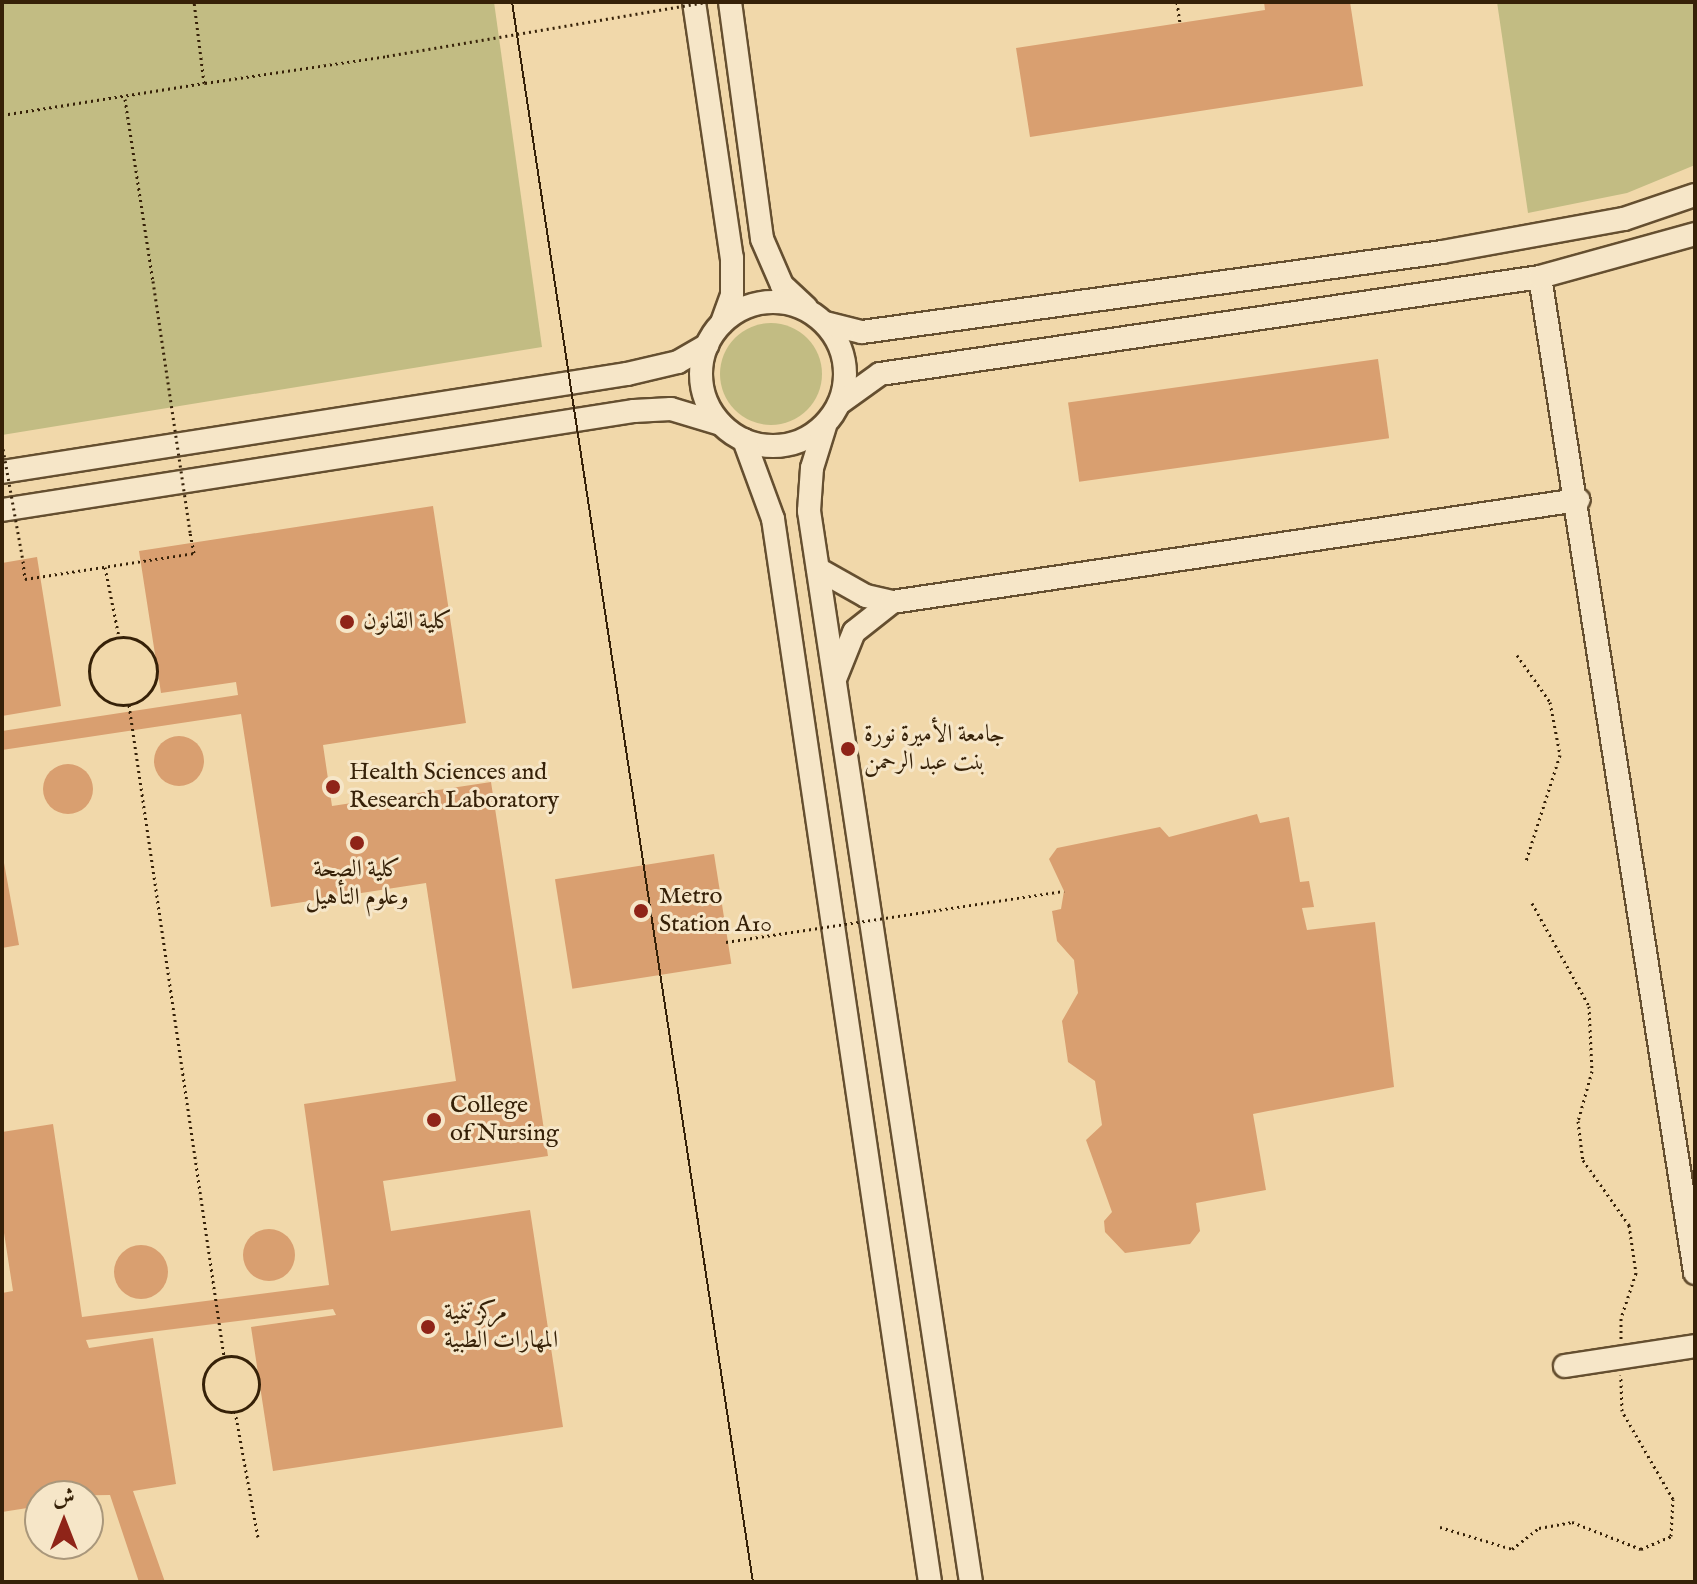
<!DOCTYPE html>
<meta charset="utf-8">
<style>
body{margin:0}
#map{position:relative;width:1697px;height:1584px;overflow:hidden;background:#f1d8aa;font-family:"IM FELL English",Amiri,serif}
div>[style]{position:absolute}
.green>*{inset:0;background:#c2bc83}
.round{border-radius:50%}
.building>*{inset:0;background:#d99f70;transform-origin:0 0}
.path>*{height:3px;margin-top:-1.5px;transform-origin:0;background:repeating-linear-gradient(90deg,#362108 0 2px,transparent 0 6px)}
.path>.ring{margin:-1.5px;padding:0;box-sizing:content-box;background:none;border:3px solid #362108;border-radius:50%}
.roads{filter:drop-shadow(2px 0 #654f30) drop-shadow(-2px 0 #654f30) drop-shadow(0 2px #654f30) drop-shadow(0 -2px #654f30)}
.minor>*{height:22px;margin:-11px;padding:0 11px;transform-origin:11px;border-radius:11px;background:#f6e6c8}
.minor>.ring{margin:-11px;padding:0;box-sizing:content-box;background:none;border:22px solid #f6e6c8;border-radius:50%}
.tram>*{height:2px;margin:-1px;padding:0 1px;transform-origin:1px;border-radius:1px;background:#362108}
.path-bridge>*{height:3px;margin-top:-1.5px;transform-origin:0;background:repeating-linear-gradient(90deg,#362108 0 2px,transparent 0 6px)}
.dots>*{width:22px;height:22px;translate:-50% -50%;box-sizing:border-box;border:4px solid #f6e6c8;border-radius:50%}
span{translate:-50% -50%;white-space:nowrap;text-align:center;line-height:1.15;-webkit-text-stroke:6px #f6e6c8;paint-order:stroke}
.poi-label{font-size:24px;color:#362108}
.left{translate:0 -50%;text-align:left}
.frame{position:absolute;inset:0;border:4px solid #362108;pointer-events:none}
.north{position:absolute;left:24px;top:1480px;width:80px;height:80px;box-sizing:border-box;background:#f6e6c8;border:2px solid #a9977b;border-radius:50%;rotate:0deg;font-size:22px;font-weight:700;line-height:32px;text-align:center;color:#362108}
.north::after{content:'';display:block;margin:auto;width:28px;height:36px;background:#8f2418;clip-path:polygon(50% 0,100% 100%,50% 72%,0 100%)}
</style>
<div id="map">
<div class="green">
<i style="clip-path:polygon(2px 2px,494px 2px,542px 347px,2px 435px)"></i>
<i style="clip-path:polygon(1497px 2px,1695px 2px,1695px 165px,1627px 193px,1528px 213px)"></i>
<i class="round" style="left:720px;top:323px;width:102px;height:102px"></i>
</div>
<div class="building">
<i style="clip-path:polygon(1264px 2px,1350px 2px,1363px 86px,1030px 137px,1016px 48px,1265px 10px)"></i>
<i style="left:1378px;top:359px;width:80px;height:313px;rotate:82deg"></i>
<i style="clip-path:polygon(433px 506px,466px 723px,323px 745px,332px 806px,491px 782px,548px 1156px,383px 1181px,391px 1231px,530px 1210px,563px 1427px,273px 1471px,251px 1327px,336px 1315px,333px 1309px,86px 1340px,89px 1348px,153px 1338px,176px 1484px,133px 1491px,165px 1582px,139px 1582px,110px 1495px,40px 1496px,40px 1506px,2px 1512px,2px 1293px,13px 1291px,2px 1220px,2px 1132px,53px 1124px,82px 1317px,329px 1285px,304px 1104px,456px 1081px,426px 883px,271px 907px,241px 714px,2px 750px,2px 731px,238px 695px,236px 682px,161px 693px,139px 551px)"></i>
<i style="clip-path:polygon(37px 557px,61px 706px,2px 716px,2px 563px)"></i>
<i class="round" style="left:154px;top:736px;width:50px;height:50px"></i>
<i class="round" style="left:43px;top:764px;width:50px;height:50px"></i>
<i style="clip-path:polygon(1257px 814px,1260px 823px,1289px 817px,1300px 882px,1309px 881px,1314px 907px,1302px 908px,1307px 930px,1375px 922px,1394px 1087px,1253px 1114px,1266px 1190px,1196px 1203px,1200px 1231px,1190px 1244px,1125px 1253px,1105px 1232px,1104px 1221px,1112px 1212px,1086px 1140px,1102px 1125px,1095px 1081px,1068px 1062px,1062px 1021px,1078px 993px,1074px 960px,1057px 941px,1052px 911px,1061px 909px,1064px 891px,1049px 859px,1057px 848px,1160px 827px,1169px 837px)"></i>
<i style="clip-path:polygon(2px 852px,19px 945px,2px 948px)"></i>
<i style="left:714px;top:854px;width:111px;height:161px;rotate:81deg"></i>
<i class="round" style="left:243px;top:1229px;width:52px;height:52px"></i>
<i class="round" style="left:114px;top:1245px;width:54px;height:54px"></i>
</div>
<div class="path">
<i style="left:1177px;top:2px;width:21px;rotate:82deg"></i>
<i style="left:205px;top:83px;width:184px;rotate:-8.4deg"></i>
<i style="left:125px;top:99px;width:184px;rotate:81.3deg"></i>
<i style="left:2px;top:115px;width:205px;rotate:-9deg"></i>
<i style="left:204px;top:83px;width:82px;rotate:-97deg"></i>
<i style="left:23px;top:561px;width:18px;rotate:84deg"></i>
<i style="left:25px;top:579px;width:171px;rotate:-8.7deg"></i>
<i style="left:194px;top:553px;width:21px;rotate:-101deg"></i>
<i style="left:105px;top:567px;width:71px;rotate:78.7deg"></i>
<i class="ring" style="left:89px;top:637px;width:65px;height:65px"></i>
<i style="left:1517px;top:655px;width:57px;rotate:54.9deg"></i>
<i style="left:1550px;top:702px;width:54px;rotate:79.3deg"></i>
<i style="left:1560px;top:755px;width:111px;rotate:107.8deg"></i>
<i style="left:129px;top:705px;width:658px;rotate:81.7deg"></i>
<i style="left:1532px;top:903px;width:118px;rotate:61deg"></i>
<i style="left:1589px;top:1006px;width:65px;rotate:87.4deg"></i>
<i style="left:1592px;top:1071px;width:52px;rotate:105.6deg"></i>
<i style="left:1578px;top:1121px;width:39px;rotate:83deg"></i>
<i style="left:1583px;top:1160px;width:80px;rotate:54.7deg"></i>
<i style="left:1629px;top:1225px;width:49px;rotate:81.7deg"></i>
<i style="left:1636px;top:1273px;width:47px;rotate:108.4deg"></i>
<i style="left:1621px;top:1318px;width:22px;rotate:90deg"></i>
<i class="ring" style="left:203px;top:1356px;width:53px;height:53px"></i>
<i style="left:235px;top:1411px;width:128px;rotate:79.7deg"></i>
<i style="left:1440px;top:1527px;width:75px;rotate:17deg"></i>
<i style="left:1512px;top:1549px;width:34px;rotate:-38deg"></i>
<i style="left:1539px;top:1528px;width:34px;rotate:-10deg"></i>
<i style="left:1572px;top:1522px;width:74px;rotate:21.4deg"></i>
<i style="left:1641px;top:1549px;width:33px;rotate:-23deg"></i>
<i style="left:1671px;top:1536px;width:37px;rotate:-87deg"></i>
<i style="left:1673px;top:1499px;width:102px;rotate:-120.1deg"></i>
<i style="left:1622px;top:1411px;width:36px;rotate:-92deg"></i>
</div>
<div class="roads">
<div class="minor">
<i style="left:694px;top:2px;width:259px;rotate:81.6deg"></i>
<i style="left:732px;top:258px;width:37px;rotate:90deg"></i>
<i style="left:732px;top:295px;width:30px;rotate:110deg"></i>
<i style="left:730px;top:2px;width:239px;rotate:82.3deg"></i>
<i style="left:762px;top:239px;width:50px;rotate:66.5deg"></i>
<i style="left:782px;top:285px;width:33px;rotate:43deg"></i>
<i style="left:1540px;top:277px;width:1008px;rotate:81.15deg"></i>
<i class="ring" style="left:701px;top:302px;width:122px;height:122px"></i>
<i style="left:825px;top:323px;width:38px;rotate:14deg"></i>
<i style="left:862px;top:332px;width:585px;rotate:-7.85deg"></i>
<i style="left:1442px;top:252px;width:185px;rotate:-10.3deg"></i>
<i style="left:1624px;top:219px;width:75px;rotate:-18.7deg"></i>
<i style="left:841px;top:402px;width:48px;rotate:-35.7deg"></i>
<i style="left:880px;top:374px;width:667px;rotate:-8.36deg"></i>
<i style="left:1540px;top:277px;width:161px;rotate:-15.5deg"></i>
<i style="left:825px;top:426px;width:44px;rotate:107.2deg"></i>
<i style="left:812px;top:468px;width:43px;rotate:94deg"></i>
<i style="left:809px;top:511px;width:1083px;rotate:81.4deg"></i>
<i style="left:744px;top:440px;width:84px;rotate:69.8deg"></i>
<i style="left:773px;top:519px;width:1075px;rotate:81.6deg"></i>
<i style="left:2px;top:472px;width:633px;rotate:-8.91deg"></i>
<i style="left:627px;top:374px;width:52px;rotate:-13.2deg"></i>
<i style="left:678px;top:362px;width:34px;rotate:-30deg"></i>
<i style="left:2px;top:510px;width:640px;rotate:-8.9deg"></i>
<i style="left:634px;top:411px;width:37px;rotate:-3deg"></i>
<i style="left:671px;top:409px;width:52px;rotate:16.7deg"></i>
<i style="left:818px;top:569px;width:55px;rotate:29.4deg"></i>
<i style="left:866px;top:596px;width:27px;rotate:13deg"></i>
<i style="left:892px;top:602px;width:48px;rotate:141.7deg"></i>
<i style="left:854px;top:632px;width:51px;rotate:112deg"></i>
<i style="left:892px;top:602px;width:694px;rotate:-8.46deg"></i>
<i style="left:1565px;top:1366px;width:132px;rotate:-8.7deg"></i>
</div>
</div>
<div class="tram">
<i style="left:512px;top:2px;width:1598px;rotate:81.33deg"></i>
</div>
<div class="path-bridge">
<i style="left:387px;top:56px;width:325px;rotate:-9.6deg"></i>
<i style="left:153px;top:281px;width:254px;rotate:81.6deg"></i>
<i style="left:2px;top:443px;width:120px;rotate:79.9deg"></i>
<i style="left:726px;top:942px;width:342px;rotate:-8.6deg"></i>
</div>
<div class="dots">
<i style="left:347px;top:622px;background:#8f2418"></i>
<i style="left:848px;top:749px;background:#8f2418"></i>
<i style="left:333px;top:787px;background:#8f2418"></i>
<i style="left:357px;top:843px;background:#8f2418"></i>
<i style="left:641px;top:911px;background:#8f2418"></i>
<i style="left:434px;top:1120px;background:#8f2418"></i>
<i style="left:428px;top:1327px;background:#8f2418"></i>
</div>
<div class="poi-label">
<span class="left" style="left:363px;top:622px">كلية القانون</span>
<span class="left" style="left:864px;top:749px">جامعة الأميرة نورة<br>بنت عبد الرحمن</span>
<span class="left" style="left:349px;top:787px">Health Sciences and<br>Research Laboratory</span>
<span style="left:357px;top:884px">كلية الصحة<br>وعلوم التأهيل</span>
<span class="left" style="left:659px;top:911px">Metro<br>Station A10</span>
<span class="left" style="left:450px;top:1120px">College<br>of Nursing</span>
<span class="left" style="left:444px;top:1327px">مركز تنمية<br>المهارات الطبية</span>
</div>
<div class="frame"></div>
<div class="north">ش</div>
</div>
